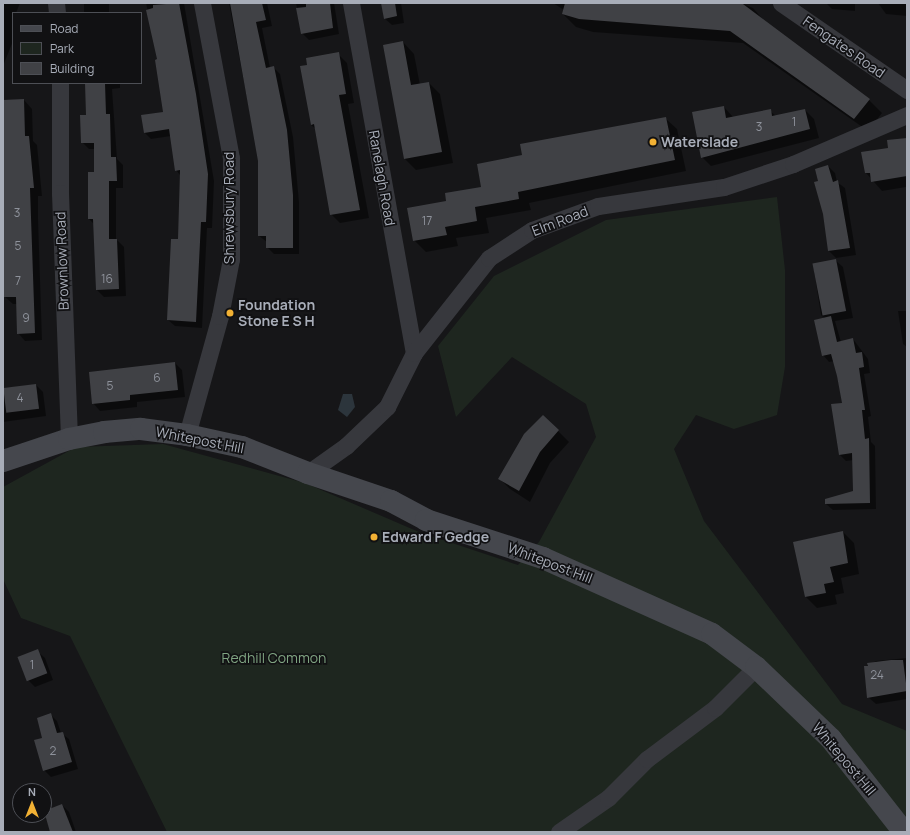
<!DOCTYPE html>
<style>
body{margin:0}
#map{position:relative;width:910px;height:835px;overflow:hidden;background:#161618;font-family:Manrope,sans-serif}
div>[style]{position:absolute}
.green>*{inset:0;background:#1e261f}
.water>*{inset:0;background:#2c353c}
.shadow>*{inset:0;background:#0007;transform-origin:0 0}
.building>*{inset:0;background:#404145;transform-origin:0 0}
.street>*{height:17px;margin:-8.5px;padding:0 8.5px;transform-origin:8.5px;border-radius:8.5px;background:#37383d}
.secondary>*{height:22px;margin:-11px;padding:0 11px;transform-origin:11px;border-radius:11px;background:#45474d}
.dots>*{width:11px;height:11px;translate:-50% -50%;box-sizing:border-box;border:2px solid #111113;border-radius:50%}
span{translate:-50% -50%;white-space:nowrap;text-align:center;line-height:1.15;-webkit-text-stroke:3.5px #111113;paint-order:stroke}
.number-label{font-size:12px;color:#8e929b}
.number-label span{-webkit-text-stroke-width:0}
.street-label{font-size:14px;color:#a8adb8}
.poi-label{font-size:14px;color:#a8adb8;font-weight:700}
.left{translate:0 -50%;text-align:left}
.park-label{font-size:14px;color:#7fa381}
.frame{position:absolute;inset:0;border:4px solid #a8adb8;pointer-events:none}
.legend{position:absolute;left:12px;top:12px;width:130px;height:72px;box-sizing:border-box;background:#111113;border:1px solid #4d4f55;margin:0;padding:5px 7px;list-style:none;font-size:12px;color:#a8adb8}
.legend li{display:flex;align-items:center;gap:8px;height:20px}
.legend b{width:20px;border:1px solid #4d4f55}
.north{position:absolute;left:12px;top:783px;width:40px;height:40px;box-sizing:border-box;background:#111113;border:1px solid #4d4f55;border-radius:50%;rotate:0deg;font-size:11px;font-weight:700;line-height:16px;text-align:center;color:#a8adb8}
.north::after{content:'';display:block;margin:auto;width:14px;height:18px;background:#f2b134;clip-path:polygon(50% 0,100% 100%,50% 72%,0 100%)}
</style>
<div id="map">
<div class="green">
<i style="clip-path:polygon(777px 197px,785px 270px,785px 367px,777px 415px,734px 429px,696px 415px,674px 449px,704px 521px,842px 704px,907px 731px,907px 832px,167px 832px,70px 636px,21px 618px,3px 579px,3px 487px,76px 447px,163px 444px,305px 483px,419px 532px,518px 565px,539px 542px,596px 437px,586px 404px,512px 357px,456px 417px,438px 346px,494px 276px,606px 220px)"></i>
</div>
<div class="water">
<i style="clip-path:polygon(343px 394px,352px 394px,355px 407px,347px 417px,338px 410px)"></i>
</div>
<div class="shadow">
<i style="clip-path:polygon(3px 3px,20px 3px,16px 13px,13px 13px,13px 41px,3px 66px)"></i>
<i style="left:84px;top:3px;width:25px;height:10px"></i>
<i style="clip-path:polygon(146px 3px,184px 3px,214px 181px,212px 228px,207px 228px,202px 328px,175px 326px,168px 320px,179px 240px,180px 175px,176px 170px,171px 136px,151px 139px,144px 132px,164px 112px,158px 60px)"></i>
<i style="clip-path:polygon(229px 3px,267px 3px,272px 26px,262px 28px,270px 68px,274px 68px,280px 74px,293px 137px,299px 202px,299px 254px,274px 254px,267px 247px,267px 242px,259px 236px,259px 161px)"></i>
<i style="clip-path:polygon(296px 3px,334px 3px,339px 34px,309px 40px,302px 33px)"></i>
<i style="clip-path:polygon(382px 3px,401px 3px,404px 23px,392px 25px,384px 18px)"></i>
<i style="clip-path:polygon(553px 3px,741px 3px,753px 8px,765px 22px,869px 100px,882px 113px,868px 131px,743px 43px,593px 32px,576px 27px,563px 14px,564px 10px)"></i>
<i style="clip-path:polygon(826px 3px,855px 3px,855px 11px,832px 9px)"></i>
<i style="clip-path:polygon(878px 3px,907px 3px,907px 16px,886px 14px)"></i>
<i style="clip-path:polygon(403px 42px,414px 54px,420px 85px,429px 83px,440px 94px,453px 163px,416px 170px,405px 159px,384px 46px)"></i>
<i style="clip-path:polygon(338px 54px,347px 63px,354px 103px,348px 104px,369px 218px,340px 223px,331px 214px,316px 129px,311px 125px)"></i>
<i style="clip-path:polygon(86px 83px,120px 83px,120px 88px,112px 89px,117px 159px,123px 165px,123px 188px,116px 188px,116px 239px,124px 247px,126px 296px,104px 297px,97px 290px,94px 224px,89px 219px,95px 173px,95px 149px,89px 149px,82px 142px,87px 116px)"></i>
<i style="clip-path:polygon(24px 100px,32px 109px,33px 141px,37px 145px,42px 196px,38px 196px,38px 218px,42px 340px,25px 341px,18px 333px,17px 304px,13px 304px,5px 297px,3px 214px,22px 213px,3px 206px,3px 101px)"></i>
<i style="clip-path:polygon(724px 107px,733px 117px,770px 111px,776px 116px,805px 110px,814px 119px,819px 138px,711px 166px,702px 157px)"></i>
<i style="clip-path:polygon(665px 118px,677px 129px,686px 171px,529px 203px,531px 210px,486px 218px,489px 233px,456px 238px,458px 246px,426px 252px,414px 240px,448px 201px,482px 188px,524px 156px)"></i>
<i style="clip-path:polygon(907px 139px,907px 219px,906px 187px,882px 191px,866px 173px,889px 149px)"></i>
<i style="clip-path:polygon(828px 166px,835px 173px,837px 182px,845px 188px,856px 255px,836px 258px,829px 251px,820px 181px)"></i>
<i style="clip-path:polygon(835px 260px,843px 267px,853px 318px,835px 321px,841px 342px,853px 339px,868px 359px,870px 373px,864px 374px,871px 416px,868px 417px,871px 442px,875px 446px,876px 509px,833px 510px,826px 504px,854px 492px,854px 460px,846px 461px,840px 455px,843px 404px,834px 361px,829px 362px,823px 355px,825px 319px,821px 315px,813px 264px)"></i>
<i style="clip-path:polygon(898px 311px,907px 311px,907px 347px,903px 344px)"></i>
<i style="clip-path:polygon(175px 363px,182px 370px,185px 397px,137px 402px,137px 407px,100px 411px,93px 403px)"></i>
<i style="clip-path:polygon(36px 385px,43px 392px,46px 416px,3px 422px,3px 388px)"></i>
<i style="clip-path:polygon(543px 416px,569px 442px,550px 463px,530px 502px,510px 489px,499px 478px)"></i>
<i style="clip-path:polygon(843px 532px,854px 543px,859px 574px,841px 578px,844px 593px,835px 595px,837px 604px,817px 608px,806px 597px,794px 542px)"></i>
<i style="clip-path:polygon(37px 651px,45px 658px,53px 680px,35px 687px,27px 679px)"></i>
<i style="clip-path:polygon(907px 658px,907px 699px,876px 704px,868px 697px,865px 667px,876px 661px)"></i>
<i style="clip-path:polygon(51px 715px,57px 721px,61px 733px,69px 739px,78px 769px,51px 777px,44px 770px,44px 738px)"></i>
<i style="clip-path:polygon(62px 805px,69px 812px,76px 832px,51px 832px,44px 812px)"></i>
</div>
<div class="building">
<i style="clip-path:polygon(179px 3px,196px 94px,208px 174px,206px 222px,201px 222px,196px 322px,167px 320px,171px 239px,178px 239px,180px 170px,175px 171px,169px 129px,144px 133px,141px 115px,163px 112px,155px 60px,157px 59px,146px 10px,153px 8px,153px 5px)"></i>
<i style="clip-path:polygon(230px 3px,262px 3px,266px 20px,256px 22px,266px 68px,274px 66px,287px 130px,293px 195px,293px 248px,266px 248px,266px 236px,258px 236px,258px 161px)"></i>
<i style="clip-path:polygon(306px 3px,330px 3px,333px 28px,301px 34px,296px 8px,306px 7px)"></i>
<i style="clip-path:polygon(381px 3px,395px 3px,397px 16px,384px 19px)"></i>
<i style="clip-path:polygon(565px 3px,743px 4px,870px 99px,854px 119px,730px 31px,579px 19px,562px 14px)"></i>
<i style="clip-path:polygon(403px 41px,411px 85px,429px 82px,442px 152px,404px 159px,383px 45px)"></i>
<i style="clip-path:polygon(339px 52px,346px 94px,339px 95px,360px 210px,330px 215px,314px 124px,311px 125px,300px 66px,307px 65px,306px 58px)"></i>
<i style="clip-path:polygon(85px 83px,105px 83px,106px 114px,110px 114px,111px 157px,116px 157px,117px 181px,109px 181px,109px 239px,117px 239px,119px 289px,96px 290px,93px 219px,88px 219px,88px 172px,94px 172px,94px 143px,81px 143px,80px 115px,86px 115px)"></i>
<i style="clip-path:polygon(24px 99px,25px 136px,29px 136px,34px 188px,30px 188px,35px 333px,17px 334px,16px 297px,4px 297px,3px 100px)"></i>
<i style="clip-path:polygon(724px 106px,726px 118px,771px 109px,772px 116px,805px 109px,810px 129px,701px 158px,692px 112px)"></i>
<i style="clip-path:polygon(666px 117px,675px 160px,518px 192px,519px 199px,475px 207px,477px 221px,445px 227px,447px 235px,413px 241px,407px 208px,446px 201px,445px 193px,481px 187px,477px 164px,522px 155px,520px 144px)"></i>
<i style="clip-path:polygon(907px 138px,907px 176px,871px 182px,870px 173px,865px 173px,861px 152px,888px 148px,887px 140px)"></i>
<i style="clip-path:polygon(828px 165px,833px 182px,838px 180px,850px 248px,828px 251px,823px 214px,814px 182px,818px 181px,815px 169px)"></i>
<i style="left:836px;top:259px;width:53px;height:24px;rotate:79deg"></i>
<i style="clip-path:polygon(831px 316px,837px 342px,853px 338px,856px 353px,862px 352px,864px 367px,859px 368px,865px 410px,862px 410px,865px 439px,869px 438px,870px 503px,825px 504px,825px 499px,853px 491px,852px 453px,839px 455px,831px 404px,842px 403px,837px 376px,831px 354px,822px 356px,814px 320px)"></i>
<i style="clip-path:polygon(175px 362px,178px 390px,130px 395px,130px 400px,92px 404px,89px 372px)"></i>
<i style="left:36px;top:384px;width:25px;height:33px;rotate:83deg"></i>
<i style="clip-path:polygon(543px 415px,559px 430px,540px 452px,519px 491px,498px 479px,524px 434px)"></i>
<i style="clip-path:polygon(843px 531px,848px 563px,830px 567px,834px 582px,824px 584px,826px 593px,805px 597px,793px 542px)"></i>
<i style="left:38px;top:649px;width:26px;height:22px;rotate:69deg"></i>
<i style="clip-path:polygon(891px 660px,903px 660px,907px 691px,867px 698px,864px 666px,868px 666px,867px 663px)"></i>
<i style="clip-path:polygon(51px 713px,57px 733px,63px 732px,72px 762px,43px 771px,34px 740px,42px 738px,37px 718px)"></i>
<i style="clip-path:polygon(62px 804px,73px 832px,50px 832px,44px 811px)"></i>
</div>
<div class="street">
<i style="left:56px;top:3px;width:10px;rotate:84deg"></i>
<i style="left:351px;top:3px;width:356px;rotate:79.8deg"></i>
<i style="left:781px;top:3px;width:153px;rotate:34.6deg"></i>
<i style="left:60px;top:83px;width:110px;rotate:90deg"></i>
<i style="left:60px;top:193px;width:246px;rotate:87.9deg"></i>
<i style="left:187px;top:435px;width:123px;rotate:-74.5deg"></i>
<i style="left:220px;top:316px;width:58px;rotate:-79.1deg"></i>
<i style="left:231px;top:259px;width:101px;rotate:-90deg"></i>
<i style="left:231px;top:158px;width:158px;rotate:-100.6deg"></i>
<i style="left:308px;top:473px;width:47px;rotate:-35.4deg"></i>
<i style="left:346px;top:446px;width:57px;rotate:-43.6deg"></i>
<i style="left:387px;top:407px;width:60px;rotate:-63.4deg"></i>
<i style="left:414px;top:353px;width:121px;rotate:-51.7deg"></i>
<i style="left:489px;top:258px;width:51px;rotate:-33.1deg"></i>
<i style="left:532px;top:230px;width:70px;rotate:-20deg"></i>
<i style="left:598px;top:206px;width:127px;rotate:-8.6deg"></i>
<i style="left:724px;top:187px;width:73px;rotate:-18.4deg"></i>
<i style="left:793px;top:164px;width:124px;rotate:-23.3deg"></i>
<i style="left:559px;top:832px;width:60px;rotate:-34.8deg"></i>
<i style="left:608px;top:798px;width:55px;rotate:-45deg"></i>
<i style="left:647px;top:759px;width:85px;rotate:-36.9deg"></i>
<i style="left:715px;top:708px;width:58px;rotate:-45deg"></i>
</div>
<div class="secondary">
<i style="left:3px;top:461px;width:70px;rotate:-18.4deg"></i>
<i style="left:69px;top:439px;width:36px;rotate:-11deg"></i>
<i style="left:104px;top:432px;width:37px;rotate:-5deg"></i>
<i style="left:141px;top:429px;width:46px;rotate:7.4deg"></i>
<i style="left:187px;top:435px;width:56px;rotate:12.3deg"></i>
<i style="left:242px;top:447px;width:71px;rotate:21.5deg"></i>
<i style="left:308px;top:473px;width:88px;rotate:18.6deg"></i>
<i style="left:391px;top:501px;width:40px;rotate:28deg"></i>
<i style="left:426px;top:520px;width:123px;rotate:18deg"></i>
<i style="left:543px;top:558px;width:185px;rotate:24.2deg"></i>
<i style="left:712px;top:634px;width:55px;rotate:36.9deg"></i>
<i style="left:756px;top:667px;width:104px;rotate:43.8deg"></i>
<i style="left:831px;top:739px;width:118px;rotate:51.9deg"></i>
</div>
<div class="dots">
<i style="left:653px;top:142px;background:#f2b134"></i>
<i style="left:230px;top:313px;background:#f2b134"></i>
<i style="left:374px;top:537px;background:#f2b134"></i>
</div>
<div class="number-label">
<span style="left:794px;top:122px">1</span>
<span style="left:759px;top:127px">3</span>
<span style="left:17px;top:213px">3</span>
<span style="left:427px;top:221px">17</span>
<span style="left:18px;top:246px">5</span>
<span style="left:107px;top:279px">16</span>
<span style="left:18px;top:281px">7</span>
<span style="left:26px;top:318px">9</span>
<span style="left:157px;top:378px">6</span>
<span style="left:110px;top:386px">5</span>
<span style="left:20px;top:398px">4</span>
<span style="left:32px;top:665px">1</span>
<span style="left:877px;top:675px">24</span>
<span style="left:53px;top:751px">2</span>
</div>
<div class="street-label">
<span style="left:844px;top:47px;rotate:35deg">Fengates Road</span>
<span style="left:382px;top:178px;rotate:80deg">Ranelagh Road</span>
<span style="left:229px;top:208px;rotate:-90deg">Shrewsbury Road</span>
<span style="left:560px;top:221px;rotate:-21deg">Elm Road</span>
<span style="left:62px;top:261px;rotate:-92deg">Brownlow Road</span>
<span style="left:200px;top:440px;rotate:11deg">Whitepost Hill</span>
<span style="left:550px;top:563px;rotate:21deg">Whitepost Hill</span>
<span style="left:844px;top:759px;rotate:50deg">Whitepost Hill</span>
</div>
<div class="poi-label">
<span class="left" style="left:661px;top:142px">Waterslade</span>
<span class="left" style="left:238px;top:313px">Foundation<br>Stone E S H</span>
<span class="left" style="left:382px;top:537px">Edward F Gedge</span>
</div>
<div class="park-label">
<span style="left:274px;top:658px">Redhill Common</span>
</div>
<div class="frame"></div>
<ul class="legend">
<li><b style="height:5px;background:#45474d"></b>Road</li>
<li><b style="height:11px;background:#1e261f"></b>Park</li>
<li><b style="height:11px;background:#404145"></b>Building</li>
</ul>
<div class="north">N</div>
</div>
